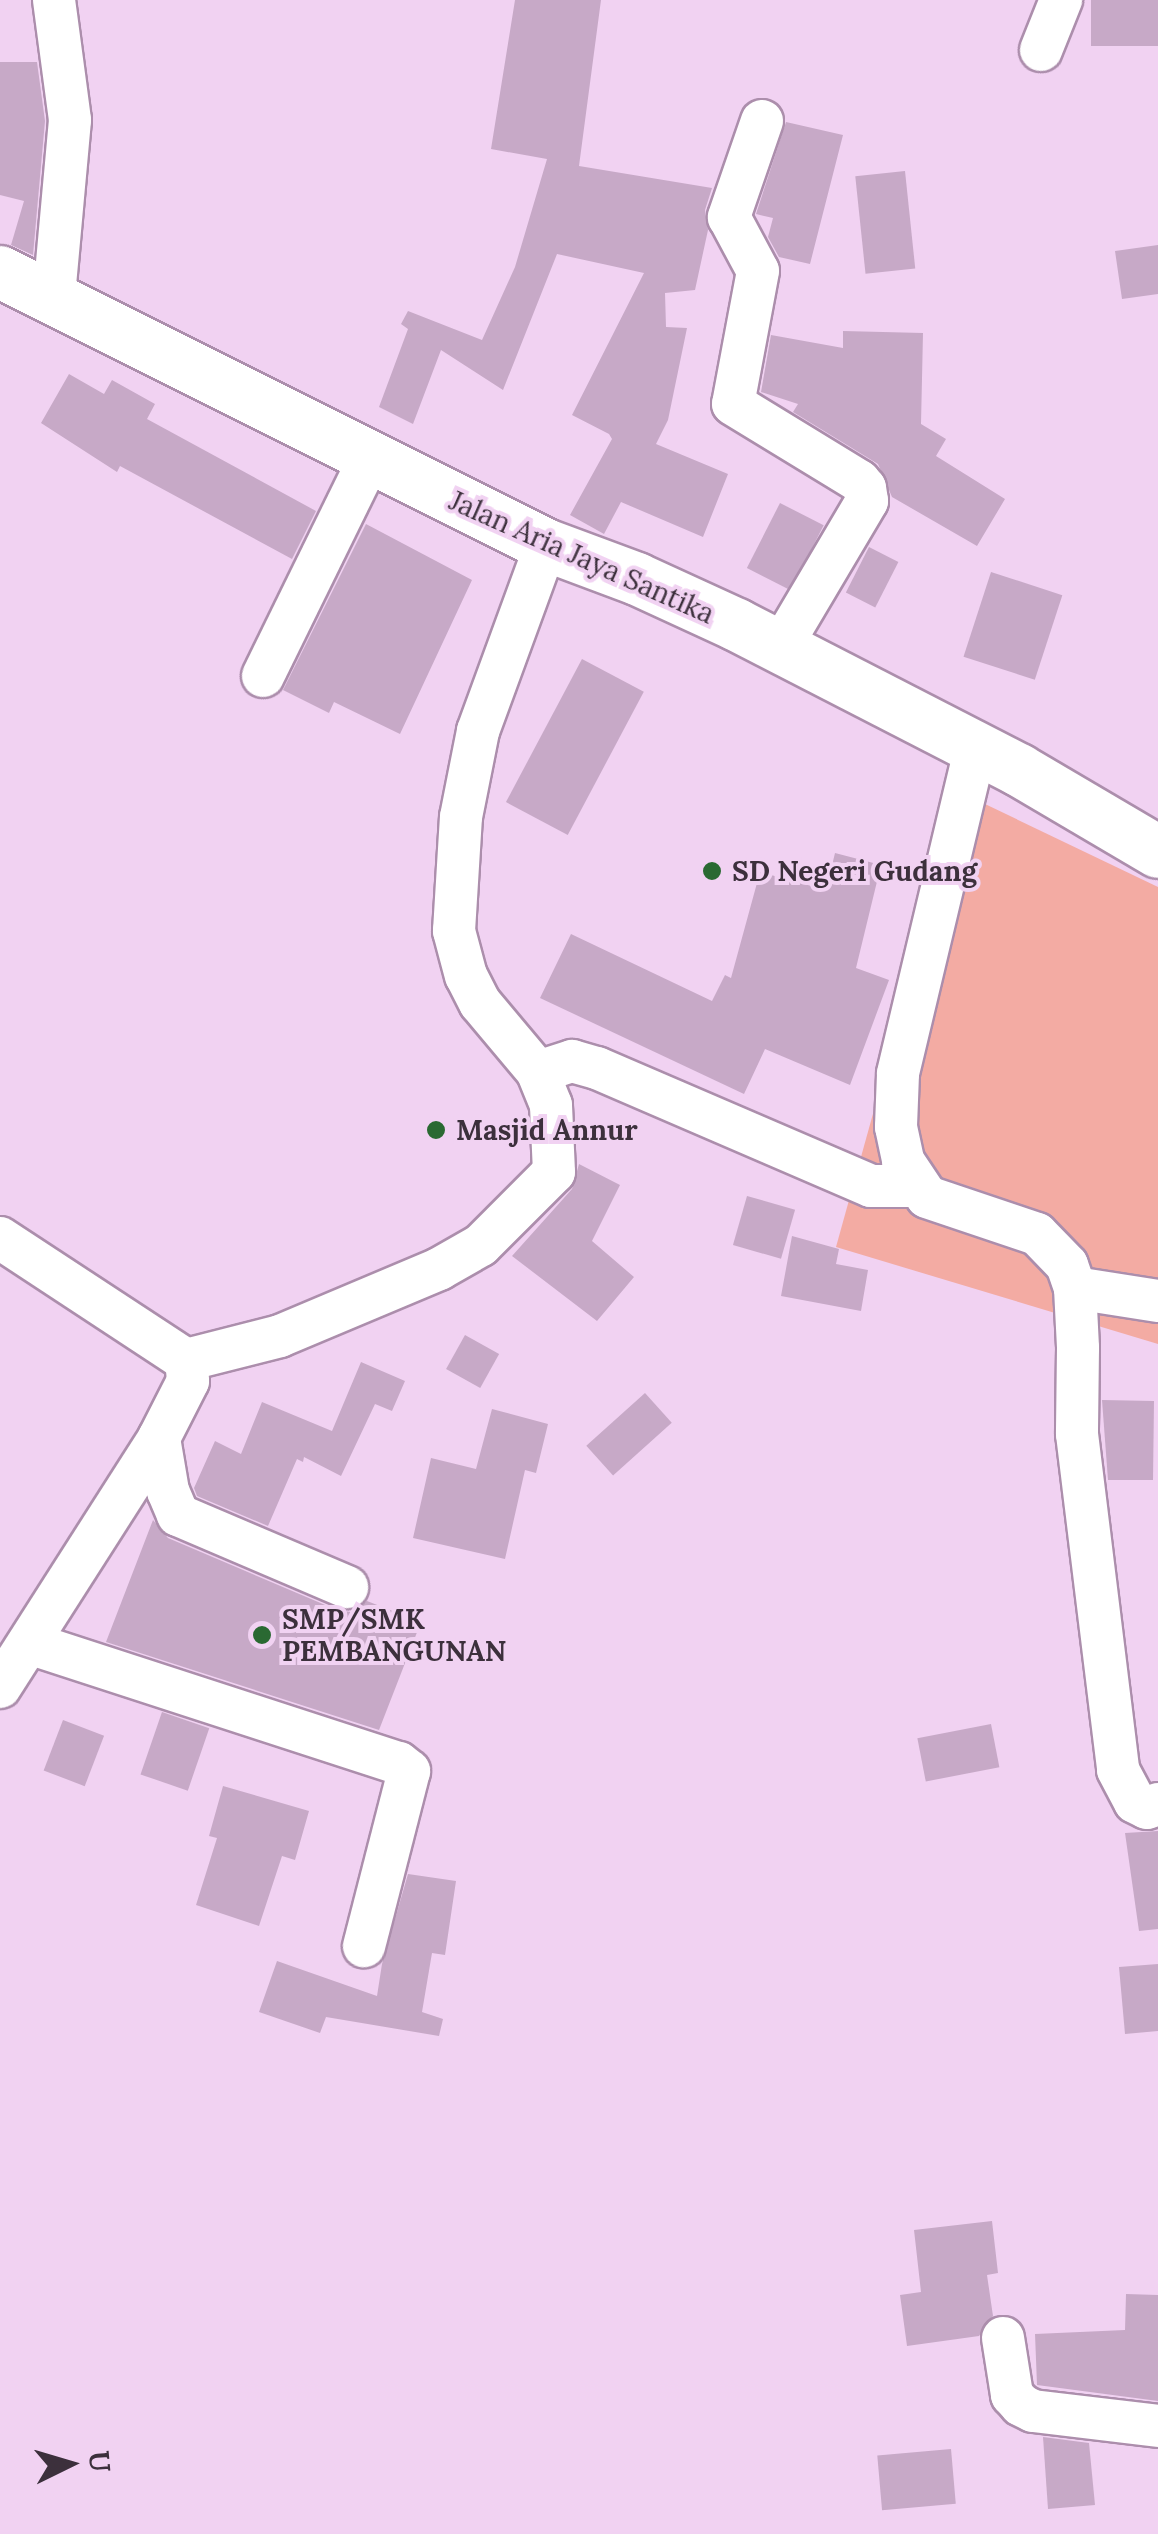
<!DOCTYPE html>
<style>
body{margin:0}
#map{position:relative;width:1158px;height:2534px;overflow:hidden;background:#f1d2f2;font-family:Lora,serif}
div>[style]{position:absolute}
.green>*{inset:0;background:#f3aba3}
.building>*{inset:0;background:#c7a9c7;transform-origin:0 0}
.roads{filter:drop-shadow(2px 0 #ac8eac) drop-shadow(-2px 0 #ac8eac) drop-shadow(0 2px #ac8eac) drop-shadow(0 -2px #ac8eac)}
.minor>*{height:42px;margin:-21px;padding:0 21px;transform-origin:21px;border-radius:21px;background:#fff}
.tertiary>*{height:52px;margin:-26px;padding:0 26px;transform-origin:26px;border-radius:26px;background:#fff}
.dots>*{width:28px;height:28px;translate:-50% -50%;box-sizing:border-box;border:5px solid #f1d2f2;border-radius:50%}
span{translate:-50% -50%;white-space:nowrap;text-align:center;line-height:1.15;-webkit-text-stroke:8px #f1d2f2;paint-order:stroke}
.street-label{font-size:28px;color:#3c303c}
.poi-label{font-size:28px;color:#3c303c;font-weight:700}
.left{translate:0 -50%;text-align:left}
.north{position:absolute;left:20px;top:2414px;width:100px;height:100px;-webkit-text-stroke:8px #f1d2f2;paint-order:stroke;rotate:85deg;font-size:28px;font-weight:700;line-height:40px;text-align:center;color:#3c303c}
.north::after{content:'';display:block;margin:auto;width:35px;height:45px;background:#3c303c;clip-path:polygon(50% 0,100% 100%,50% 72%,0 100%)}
</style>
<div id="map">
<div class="green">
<i style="clip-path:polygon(962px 793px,1158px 887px,1158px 1344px,836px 1247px)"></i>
</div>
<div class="building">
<i style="clip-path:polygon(515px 0,601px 0,579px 166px,712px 188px,705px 210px,708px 230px,695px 290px,665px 293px,666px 327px,687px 328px,668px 420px,656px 444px,728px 474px,703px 537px,621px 502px,604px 534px,570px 515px,612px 439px,609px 434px,572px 415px,644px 273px,557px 254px,503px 390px,441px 350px,413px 424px,379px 407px,408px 329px,401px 324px,408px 311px,482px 340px,515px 267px,547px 159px,491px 149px)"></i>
<i style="left:1158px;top:0;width:46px;height:67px;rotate:90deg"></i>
<i style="clip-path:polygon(0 62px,37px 62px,45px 121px,33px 255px,11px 245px,24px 201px,0 195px)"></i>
<i style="clip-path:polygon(786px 122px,843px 135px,810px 264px,779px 257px,768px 237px,773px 218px,756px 214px)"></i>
<i style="left:905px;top:171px;width:98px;height:50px;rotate:84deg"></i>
<i style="clip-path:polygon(1158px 245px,1158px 294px,1122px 299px,1115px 251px)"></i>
<i style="clip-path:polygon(843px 331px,923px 333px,921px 424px,946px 439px,936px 456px,1005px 499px,977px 546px,892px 497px,878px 464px,793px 412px,798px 404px,761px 392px,771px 335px,843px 348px)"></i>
<i style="clip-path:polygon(69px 374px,104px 394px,112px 380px,155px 404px,147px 419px,316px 511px,292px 559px,120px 466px,117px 472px,41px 423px)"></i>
<i style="left:780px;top:503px;width:49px;height:73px;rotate:27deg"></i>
<i style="clip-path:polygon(366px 524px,472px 580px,400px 734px,334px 702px,329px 713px,283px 690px)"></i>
<i style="left:869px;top:547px;width:33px;height:51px;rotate:27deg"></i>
<i style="left:991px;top:572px;width:75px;height:89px;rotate:18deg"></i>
<i style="left:582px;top:659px;width:70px;height:162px;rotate:28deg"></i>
<i style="clip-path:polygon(835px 853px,881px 865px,856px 968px,889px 980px,850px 1085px,765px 1049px,744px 1094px,540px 998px,571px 934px,712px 1001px,725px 975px,731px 978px,760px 872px,826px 890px)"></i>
<i style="clip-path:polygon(579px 1164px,620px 1185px,592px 1241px,634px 1277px,597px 1321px,512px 1256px,572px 1189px)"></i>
<i style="left:747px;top:1196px;width:50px;height:51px;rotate:16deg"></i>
<i style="clip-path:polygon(792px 1236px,839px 1249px,836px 1264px,868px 1270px,861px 1311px,781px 1296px)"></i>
<i style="left:465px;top:1335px;width:39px;height:39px;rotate:29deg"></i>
<i style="clip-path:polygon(361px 1362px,405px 1381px,392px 1411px,375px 1404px,341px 1476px,304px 1457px,303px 1462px,297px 1459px,268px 1526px,197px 1496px,194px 1488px,215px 1441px,241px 1454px,262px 1402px,332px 1431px)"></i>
<i style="left:645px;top:1393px;width:40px;height:79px;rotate:48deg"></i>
<i style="clip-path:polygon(1102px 1400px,1154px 1401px,1153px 1480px,1108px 1480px)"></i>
<i style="clip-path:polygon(492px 1409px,548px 1424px,536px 1473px,525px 1470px,505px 1559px,413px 1538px,431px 1458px,476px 1469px)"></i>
<i style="clip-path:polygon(153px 1520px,168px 1538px,337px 1610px,351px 1612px,367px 1601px,421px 1622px,379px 1730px,106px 1642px)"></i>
<i style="left:162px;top:1712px;width:50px;height:66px;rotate:19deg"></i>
<i style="left:63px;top:1720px;width:44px;height:54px;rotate:21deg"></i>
<i style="left:991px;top:1724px;width:44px;height:75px;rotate:79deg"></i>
<i style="clip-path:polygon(223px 1786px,309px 1811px,295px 1860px,282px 1856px,259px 1926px,196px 1905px,217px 1838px,209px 1836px)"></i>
<i style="clip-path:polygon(1158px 1831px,1158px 1929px,1139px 1931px,1125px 1833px)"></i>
<i style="clip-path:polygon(408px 1874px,456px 1881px,445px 1955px,432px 1953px,422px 2012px,443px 2019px,439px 2036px,326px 2017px,320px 2033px,259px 2012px,277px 1961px,377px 1996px,382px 1964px)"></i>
<i style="clip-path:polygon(1158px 1964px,1158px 2031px,1125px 2034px,1119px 1967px)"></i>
<i style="clip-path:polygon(992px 2221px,998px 2273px,987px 2275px,993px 2316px,979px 2336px,907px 2346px,900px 2295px,921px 2292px,914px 2230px)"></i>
<i style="clip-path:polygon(1126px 2294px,1158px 2295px,1158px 2401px,1037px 2385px,1035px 2334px,1125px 2330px)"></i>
<i style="clip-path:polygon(1043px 2437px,1089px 2443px,1095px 2505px,1048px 2509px)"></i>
<i style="left:951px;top:2449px;width:55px;height:74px;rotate:85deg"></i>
</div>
<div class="roads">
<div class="minor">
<i style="left:54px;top:0;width:121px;rotate:82.4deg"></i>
<i style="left:70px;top:120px;width:177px;rotate:95.2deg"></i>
<i style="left:1041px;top:50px;width:54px;rotate:-68.2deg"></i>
<i style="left:762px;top:121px;width:102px;rotate:109deg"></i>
<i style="left:729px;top:217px;width:61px;rotate:61.8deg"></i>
<i style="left:758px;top:271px;width:135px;rotate:100.6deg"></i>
<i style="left:733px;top:404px;width:148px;rotate:31.4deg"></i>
<i style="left:859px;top:481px;width:9px;rotate:49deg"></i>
<i style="left:865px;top:488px;width:13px;rotate:81deg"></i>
<i style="left:867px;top:501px;width:173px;rotate:120.6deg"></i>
<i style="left:263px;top:676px;width:241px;rotate:-63.9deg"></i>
<i style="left:975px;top:750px;width:333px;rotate:103.4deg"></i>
<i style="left:898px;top:1074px;width:53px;rotate:92.2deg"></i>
<i style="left:896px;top:1127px;width:35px;rotate:78deg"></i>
<i style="left:903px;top:1161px;width:43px;rotate:56.3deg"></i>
<i style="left:927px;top:1197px;width:116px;rotate:18.6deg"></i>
<i style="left:1037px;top:1234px;width:43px;rotate:45.9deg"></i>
<i style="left:1067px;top:1265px;width:24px;rotate:71deg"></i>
<i style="left:1075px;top:1288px;width:60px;rotate:87.1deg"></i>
<i style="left:1078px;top:1348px;width:86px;rotate:90.7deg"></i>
<i style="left:1077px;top:1434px;width:338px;rotate:83deg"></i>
<i style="left:1118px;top:1770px;width:36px;rotate:62deg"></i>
<i style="left:1135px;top:1802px;width:13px;rotate:27deg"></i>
<i style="left:1147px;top:1808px;width:12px;rotate:-20deg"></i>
<i style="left:538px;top:1072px;width:36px;rotate:-18deg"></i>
<i style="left:572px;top:1061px;width:26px;rotate:16deg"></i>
<i style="left:597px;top:1068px;width:298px;rotate:23.3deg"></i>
<i style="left:871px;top:1186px;width:45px"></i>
<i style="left:0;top:1238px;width:222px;rotate:33.3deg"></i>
<i style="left:186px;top:1360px;width:97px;rotate:-14.3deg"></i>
<i style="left:280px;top:1336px;width:173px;rotate:-22.8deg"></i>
<i style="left:439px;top:1269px;width:48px;rotate:-29.7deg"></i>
<i style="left:481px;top:1245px;width:103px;rotate:-45deg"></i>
<i style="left:554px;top:1172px;width:67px;rotate:-92.6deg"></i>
<i style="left:551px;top:1105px;width:35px;rotate:-112deg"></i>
<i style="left:538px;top:1072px;width:90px;rotate:-130deg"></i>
<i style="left:480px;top:1003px;width:30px;rotate:-117deg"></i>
<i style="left:466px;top:976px;width:47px;rotate:-104.9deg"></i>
<i style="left:454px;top:931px;width:114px;rotate:-86.5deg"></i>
<i style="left:461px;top:817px;width:88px;rotate:-78.8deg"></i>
<i style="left:478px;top:731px;width:198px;rotate:-69.9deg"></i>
<i style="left:1075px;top:1288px;width:84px;rotate:8.9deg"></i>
<i style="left:159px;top:1438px;width:54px;rotate:80.4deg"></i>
<i style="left:168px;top:1491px;width:26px;rotate:67deg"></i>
<i style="left:178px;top:1515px;width:184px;rotate:23.1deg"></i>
<i style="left:29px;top:1643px;width:389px;rotate:18deg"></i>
<i style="left:399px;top:1763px;width:13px;rotate:39deg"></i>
<i style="left:409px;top:1771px;width:181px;rotate:104.4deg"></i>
<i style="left:0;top:1687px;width:295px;rotate:-57.4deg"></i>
<i style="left:159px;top:1438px;width:64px;rotate:-63deg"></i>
<i style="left:188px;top:1381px;width:21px;rotate:-95deg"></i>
<i style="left:1003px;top:2338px;width:58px;rotate:81deg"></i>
<i style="left:1012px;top:2395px;width:13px;rotate:48deg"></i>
<i style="left:1021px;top:2405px;width:13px;rotate:27deg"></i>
<i style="left:1033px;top:2411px;width:126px;rotate:6.8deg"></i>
</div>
<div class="tertiary">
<i style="left:0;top:272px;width:610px;rotate:26.57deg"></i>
<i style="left:546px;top:545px;width:97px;rotate:20.5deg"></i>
<i style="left:637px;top:579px;width:110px;rotate:24.7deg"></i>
<i style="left:737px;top:625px;width:317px;rotate:27.2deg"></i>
<i style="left:1019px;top:770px;width:161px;rotate:30.5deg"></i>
</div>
</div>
<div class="dots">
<i style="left:712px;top:871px;background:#2a6932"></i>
<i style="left:436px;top:1130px;background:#2a6932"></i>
<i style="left:262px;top:1635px;background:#2a6932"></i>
</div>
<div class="street-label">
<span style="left:582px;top:557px;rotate:24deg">Jalan Aria Jaya Santika</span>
</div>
<div class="poi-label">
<span class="left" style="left:732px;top:871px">SD Negeri Gudang</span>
<span class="left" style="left:456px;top:1130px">Masjid Annur</span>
<span class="left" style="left:282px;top:1635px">SMP/SMK<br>PEMBANGUNAN</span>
</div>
<div class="north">U</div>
</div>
